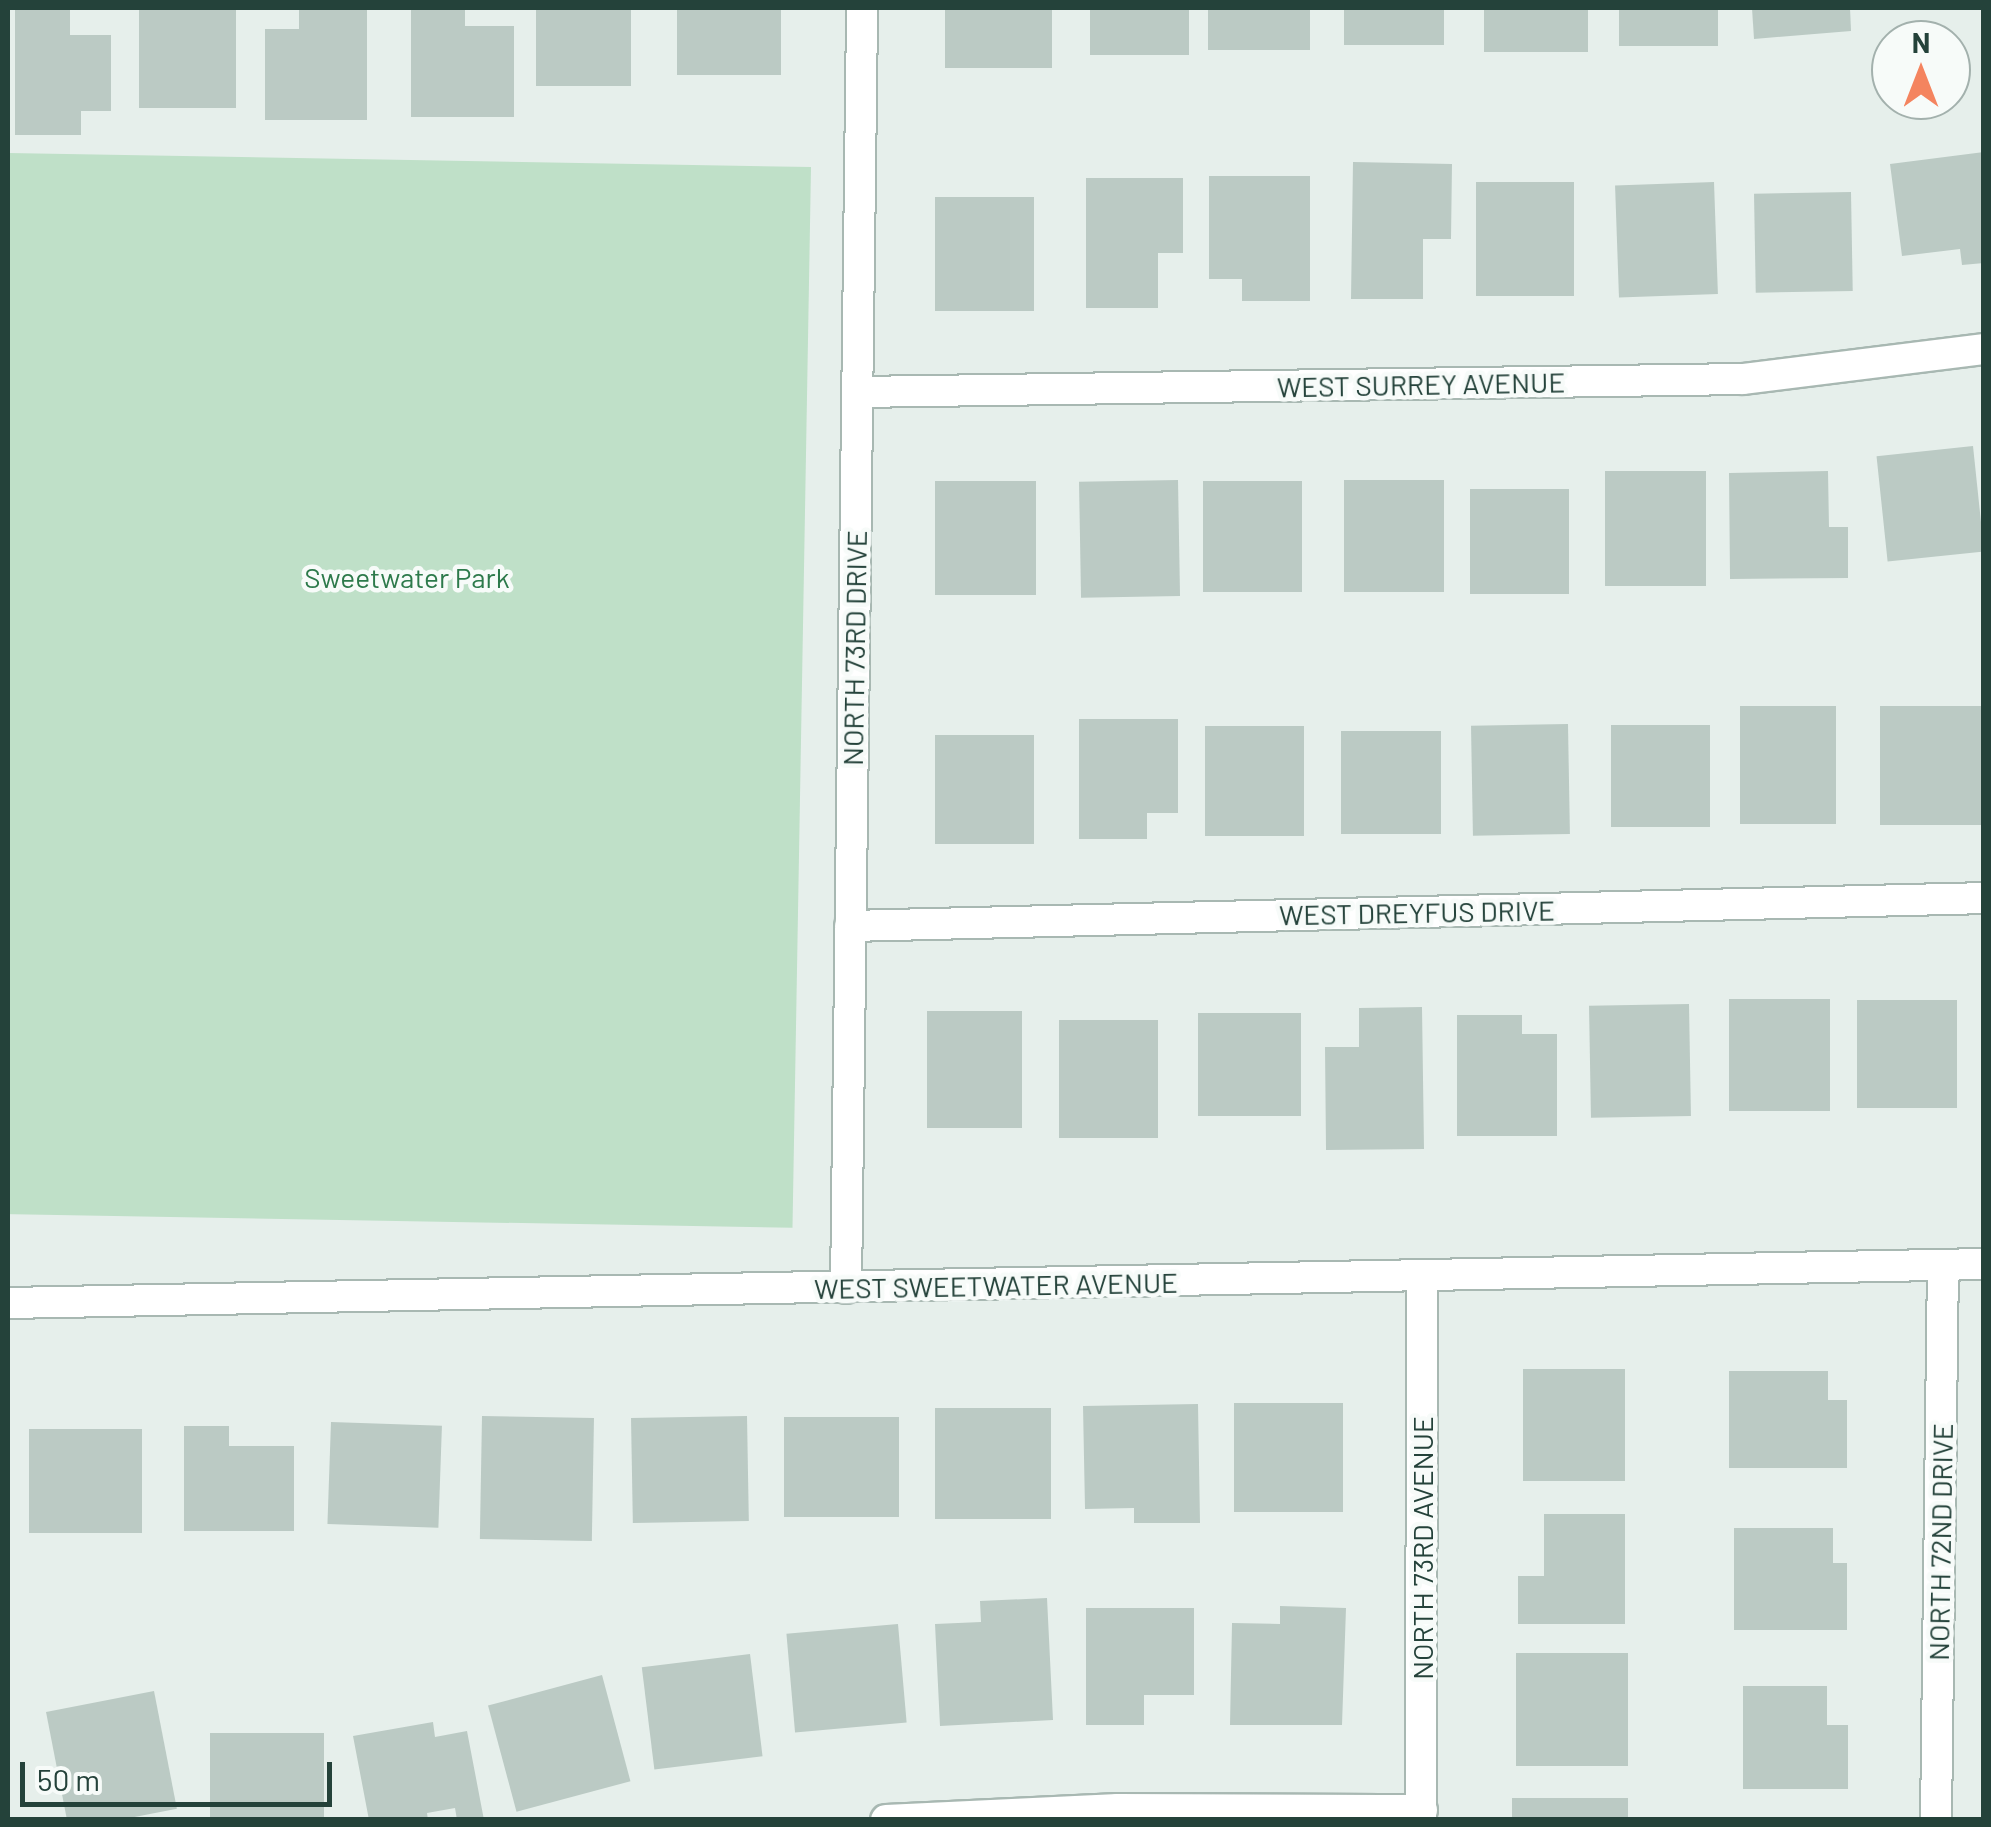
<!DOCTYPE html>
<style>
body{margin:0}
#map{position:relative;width:1991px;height:1827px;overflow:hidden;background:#e6efeb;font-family:Barlow,sans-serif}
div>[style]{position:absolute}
.green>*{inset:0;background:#bfe0c8;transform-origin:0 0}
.building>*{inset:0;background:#bbcac4;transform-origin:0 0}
.roads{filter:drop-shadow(2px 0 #a8b8b2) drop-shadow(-2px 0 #a8b8b2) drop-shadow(0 2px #a8b8b2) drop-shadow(0 -2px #a8b8b2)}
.street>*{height:30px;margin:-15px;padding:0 15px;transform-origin:15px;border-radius:15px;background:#fff}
.secondary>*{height:30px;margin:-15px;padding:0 15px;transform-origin:15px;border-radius:15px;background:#fff}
span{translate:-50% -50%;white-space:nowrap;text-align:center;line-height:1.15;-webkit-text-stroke:9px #f7fbf9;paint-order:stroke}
.street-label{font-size:28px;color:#24423a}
.park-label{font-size:28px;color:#2d7a4b}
.frame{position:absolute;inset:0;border:10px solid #24423a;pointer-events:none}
.north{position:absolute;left:1871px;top:20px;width:100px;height:100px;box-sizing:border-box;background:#f7fbf9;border:2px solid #a3b1ad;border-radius:50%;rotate:0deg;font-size:28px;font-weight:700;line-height:40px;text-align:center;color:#24423a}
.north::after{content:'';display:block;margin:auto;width:35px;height:45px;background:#f4845f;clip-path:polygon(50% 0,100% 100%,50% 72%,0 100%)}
.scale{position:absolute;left:20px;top:1762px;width:312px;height:45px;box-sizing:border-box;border:5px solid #24423a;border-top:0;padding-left:12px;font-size:30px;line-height:35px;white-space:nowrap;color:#24423a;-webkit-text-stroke:8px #f7fbf9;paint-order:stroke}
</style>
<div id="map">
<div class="green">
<i style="left:811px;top:167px;width:1061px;height:803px;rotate:91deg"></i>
</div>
<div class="building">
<i style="clip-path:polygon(15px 8px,70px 8px,70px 35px,111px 35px,111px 111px,81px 111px,81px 135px,15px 135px)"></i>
<i style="left:139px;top:8px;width:97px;height:100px"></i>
<i style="clip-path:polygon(299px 8px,367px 8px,367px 120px,265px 120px,265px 29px,299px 29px)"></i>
<i style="clip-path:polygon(411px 8px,465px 8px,465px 26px,514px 26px,514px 117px,411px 117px)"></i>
<i style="left:536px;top:8px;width:95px;height:78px"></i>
<i style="left:677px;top:8px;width:104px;height:67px"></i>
<i style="left:945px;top:8px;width:107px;height:60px"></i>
<i style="left:1090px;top:8px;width:99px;height:47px"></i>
<i style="left:1208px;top:8px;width:102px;height:42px"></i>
<i style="left:1344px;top:8px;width:100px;height:37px"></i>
<i style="left:1484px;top:8px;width:104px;height:44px"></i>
<i style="left:1619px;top:8px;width:99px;height:38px"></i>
<i style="clip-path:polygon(1752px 8px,1850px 8px,1851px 31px,1754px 39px)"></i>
<i style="clip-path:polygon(1984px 152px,1984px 263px,1962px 265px,1960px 249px,1902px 256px,1890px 164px)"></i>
<i style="clip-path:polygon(1353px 162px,1452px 164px,1451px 239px,1423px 239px,1423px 299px,1351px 299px)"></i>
<i style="clip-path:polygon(1209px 176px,1310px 176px,1310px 301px,1242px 301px,1242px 279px,1209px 279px)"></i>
<i style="clip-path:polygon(1086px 178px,1183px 178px,1183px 253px,1158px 253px,1158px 308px,1086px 308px)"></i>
<i style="left:1476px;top:182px;width:98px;height:114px"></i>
<i style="left:1714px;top:182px;width:112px;height:99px;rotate:88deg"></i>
<i style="left:1851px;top:192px;width:99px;height:97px;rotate:89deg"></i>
<i style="left:935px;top:197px;width:99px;height:114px"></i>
<i style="left:1973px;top:446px;width:106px;height:97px;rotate:84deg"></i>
<i style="left:1605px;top:471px;width:101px;height:115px"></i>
<i style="clip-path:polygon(1828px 471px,1829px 527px,1848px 527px,1848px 578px,1730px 579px,1729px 473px)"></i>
<i style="left:1178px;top:480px;width:116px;height:99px;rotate:89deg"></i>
<i style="left:1344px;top:480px;width:100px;height:112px"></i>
<i style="left:935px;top:481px;width:101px;height:114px"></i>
<i style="left:1203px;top:481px;width:99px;height:111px"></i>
<i style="left:1470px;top:489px;width:99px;height:105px"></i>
<i style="left:1740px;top:706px;width:96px;height:118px"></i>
<i style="left:1984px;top:706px;width:119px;height:104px;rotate:90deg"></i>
<i style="clip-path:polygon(1079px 719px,1178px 719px,1178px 813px,1147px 813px,1147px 839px,1079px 839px)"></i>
<i style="left:1568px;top:724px;width:110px;height:97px;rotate:89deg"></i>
<i style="left:1611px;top:725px;width:99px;height:102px"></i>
<i style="left:1205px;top:726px;width:99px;height:110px"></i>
<i style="left:1341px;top:731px;width:100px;height:103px"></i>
<i style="left:935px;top:735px;width:99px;height:109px"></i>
<i style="left:1729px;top:999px;width:101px;height:112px"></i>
<i style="left:1857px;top:1000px;width:100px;height:108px"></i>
<i style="left:1689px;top:1004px;width:112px;height:100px;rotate:89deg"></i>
<i style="clip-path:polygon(1422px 1007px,1424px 1149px,1326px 1150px,1325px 1047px,1359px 1047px,1359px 1008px)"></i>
<i style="left:927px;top:1011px;width:95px;height:117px"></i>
<i style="left:1198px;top:1013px;width:103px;height:103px"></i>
<i style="clip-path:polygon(1457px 1015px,1522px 1015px,1522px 1034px,1557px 1034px,1557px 1136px,1457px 1136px)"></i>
<i style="left:1059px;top:1020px;width:99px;height:118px"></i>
<i style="left:1523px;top:1369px;width:102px;height:112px"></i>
<i style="clip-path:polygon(1729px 1371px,1828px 1371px,1828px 1400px,1847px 1400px,1847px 1468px,1729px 1468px)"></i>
<i style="left:1234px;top:1403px;width:109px;height:109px"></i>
<i style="clip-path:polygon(1198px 1404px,1200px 1523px,1134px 1523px,1134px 1508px,1085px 1509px,1083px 1406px)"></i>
<i style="left:935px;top:1408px;width:116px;height:111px"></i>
<i style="left:482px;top:1416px;width:112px;height:123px;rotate:1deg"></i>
<i style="left:747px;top:1416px;width:105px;height:116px;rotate:89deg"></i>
<i style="left:784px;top:1417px;width:115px;height:100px"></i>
<i style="left:331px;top:1422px;width:111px;height:102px;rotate:2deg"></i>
<i style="clip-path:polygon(184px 1426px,229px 1426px,229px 1446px,294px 1446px,294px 1531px,184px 1531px)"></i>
<i style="left:29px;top:1429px;width:113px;height:104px"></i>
<i style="clip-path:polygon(1544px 1514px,1625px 1514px,1625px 1624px,1518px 1624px,1518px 1576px,1544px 1576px)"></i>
<i style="clip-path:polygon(1734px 1528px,1833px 1528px,1833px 1563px,1847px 1563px,1847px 1630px,1734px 1630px)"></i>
<i style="clip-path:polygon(1047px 1598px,1053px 1720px,940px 1726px,935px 1624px,981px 1622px,980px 1601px)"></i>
<i style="clip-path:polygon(1280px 1606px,1346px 1608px,1342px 1725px,1230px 1725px,1232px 1623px,1280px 1624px)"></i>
<i style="clip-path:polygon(1086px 1608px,1194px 1608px,1194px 1695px,1144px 1695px,1144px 1725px,1086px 1725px)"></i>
<i style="left:898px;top:1624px;width:99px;height:112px;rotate:85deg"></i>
<i style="left:1516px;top:1653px;width:112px;height:113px"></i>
<i style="left:750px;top:1654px;width:103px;height:109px;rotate:83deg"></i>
<i style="left:602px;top:1675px;width:110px;height:118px;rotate:75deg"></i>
<i style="clip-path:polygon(1743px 1686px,1827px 1686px,1827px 1725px,1848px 1725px,1848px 1789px,1743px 1789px)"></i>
<i style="left:154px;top:1691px;width:120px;height:110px;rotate:79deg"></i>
<i style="clip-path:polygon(433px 1722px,435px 1737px,467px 1731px,484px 1820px,457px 1820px,455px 1808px,427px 1813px,428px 1820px,369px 1820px,353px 1736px)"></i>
<i style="left:324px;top:1733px;width:87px;height:114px;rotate:90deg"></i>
<i style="left:1512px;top:1798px;width:116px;height:22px"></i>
</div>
<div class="roads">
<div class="street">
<i style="left:857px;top:392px;width:886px;rotate:-0.84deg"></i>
<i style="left:1743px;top:379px;width:243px;rotate:-7.1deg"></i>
<i style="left:850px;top:926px;width:1134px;rotate:-1.41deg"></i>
<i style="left:846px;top:1288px;width:1280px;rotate:-89.28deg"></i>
<i style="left:886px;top:1820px;width:232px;rotate:-2.7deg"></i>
<i style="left:1118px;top:1809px;width:304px;rotate:0.2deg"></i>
<i style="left:1421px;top:1820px;width:544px;rotate:-89.89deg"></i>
<i style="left:1936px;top:1820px;width:555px;rotate:-89.28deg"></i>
</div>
<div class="secondary">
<i style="left:8px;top:1303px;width:1976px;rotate:-1.13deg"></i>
</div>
</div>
<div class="street-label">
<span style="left:1421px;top:384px;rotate:-1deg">WEST SURREY AVENUE</span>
<span style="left:854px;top:648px;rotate:-89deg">NORTH 73RD DRIVE</span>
<span style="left:1417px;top:912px;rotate:-1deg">WEST DREYFUS DRIVE</span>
<span style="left:996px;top:1285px;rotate:-1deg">WEST SWEETWATER AVENUE</span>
<span style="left:1940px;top:1542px;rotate:-89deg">NORTH 72ND DRIVE</span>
<span style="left:1422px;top:1548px;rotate:-90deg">NORTH 73RD AVENUE</span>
</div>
<div class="park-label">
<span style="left:407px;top:577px">Sweetwater Park</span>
</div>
<div class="frame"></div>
<div class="north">N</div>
<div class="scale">50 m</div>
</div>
